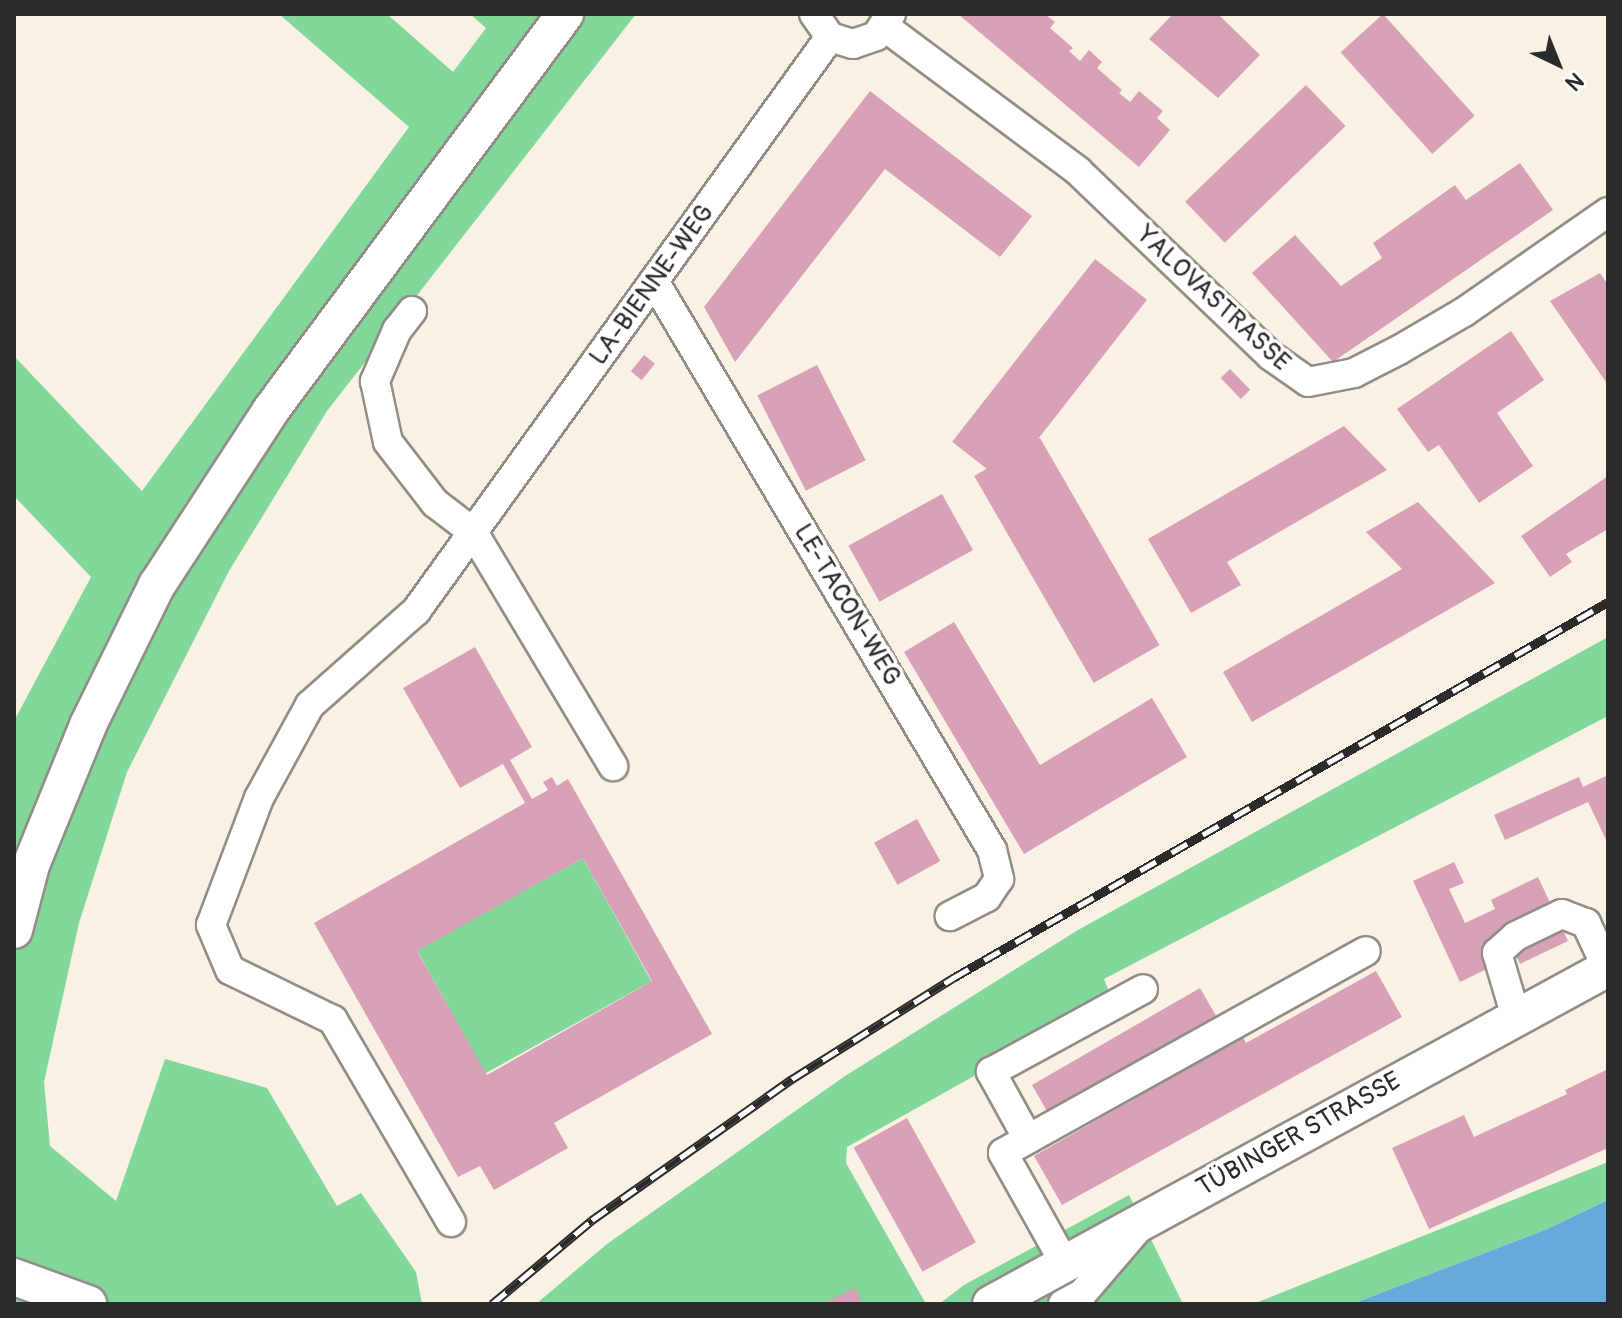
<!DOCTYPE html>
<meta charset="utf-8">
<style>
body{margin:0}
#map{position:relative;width:1622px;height:1318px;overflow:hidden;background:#f9f1e3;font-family:Pangolin,sans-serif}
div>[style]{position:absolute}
.green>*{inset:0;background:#82d79a;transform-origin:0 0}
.water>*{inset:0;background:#67a9db}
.building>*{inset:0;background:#d8a1b7;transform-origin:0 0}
.roads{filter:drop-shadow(2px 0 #928e87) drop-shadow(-2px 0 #928e87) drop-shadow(0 2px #928e87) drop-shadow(0 -2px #928e87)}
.minor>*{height:28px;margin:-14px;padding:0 14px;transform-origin:14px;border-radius:14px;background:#fff}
.major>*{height:36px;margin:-18px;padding:0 18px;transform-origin:18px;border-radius:18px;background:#fff}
.rail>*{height:9px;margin-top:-4.5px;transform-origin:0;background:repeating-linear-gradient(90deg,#fff 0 18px,#2b2b2b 0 36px);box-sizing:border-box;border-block:2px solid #2b2b2b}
span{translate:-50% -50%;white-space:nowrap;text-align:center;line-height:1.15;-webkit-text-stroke:7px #fff;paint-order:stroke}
.street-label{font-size:26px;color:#2b2b2b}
.frame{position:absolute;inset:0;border:16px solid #2b2b2b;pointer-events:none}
.north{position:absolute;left:1518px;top:24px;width:80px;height:80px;-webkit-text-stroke:6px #fff;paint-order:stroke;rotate:137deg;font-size:22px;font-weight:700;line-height:32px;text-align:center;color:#2b2b2b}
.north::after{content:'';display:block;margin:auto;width:28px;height:36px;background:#2b2b2b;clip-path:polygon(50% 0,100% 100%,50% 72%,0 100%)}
</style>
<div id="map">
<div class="green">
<i style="clip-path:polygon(279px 14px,387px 14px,453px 72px,486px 28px,470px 14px,636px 14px,327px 411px,229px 571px,127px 772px,79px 923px,44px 1082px,50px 1146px,116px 1201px,165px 1059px,267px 1088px,337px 1206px,361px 1193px,416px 1272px,422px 1304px,14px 1304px,14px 721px,91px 577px,14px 496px,14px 356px,142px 491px,409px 127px)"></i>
<i style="clip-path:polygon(1608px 637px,1608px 716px,1104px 979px,1112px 999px,847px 1147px,846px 1163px,926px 1304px,536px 1304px,607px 1244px,845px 1076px,1078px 930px)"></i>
<i style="left:583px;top:858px;width:141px;height:190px;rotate:61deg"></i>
<i style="clip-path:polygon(1608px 1162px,1608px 1200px,1545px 1230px,1352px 1304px,1253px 1304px)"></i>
<i style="clip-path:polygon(1129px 1195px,1183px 1304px,939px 1304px,964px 1285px)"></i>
</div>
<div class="water">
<i style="clip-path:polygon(1608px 1200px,1608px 1304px,1352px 1304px,1545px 1230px)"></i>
</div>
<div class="building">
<i style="clip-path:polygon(958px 14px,1045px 14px,1055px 22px,1050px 28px,1073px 48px,1069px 51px,1080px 61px,1089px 50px,1102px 62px,1097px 68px,1122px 90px,1119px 93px,1130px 102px,1139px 91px,1163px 111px,1157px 118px,1170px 130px,1139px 167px)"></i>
<i style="clip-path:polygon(1173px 14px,1218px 14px,1260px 55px,1218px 98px,1149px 39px)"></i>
<i style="left:1383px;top:14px;width:137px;height:57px;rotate:48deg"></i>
<i style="left:1306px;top:85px;width:57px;height:168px;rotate:46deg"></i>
<i style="clip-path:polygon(870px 91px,1032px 216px,1000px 257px,885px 169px,735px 362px,704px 307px)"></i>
<i style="clip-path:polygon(1520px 163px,1553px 210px,1333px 362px,1252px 273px,1295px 235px,1341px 286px,1382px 258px,1373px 243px,1455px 185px,1466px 200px)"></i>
<i style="left:1095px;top:259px;width:66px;height:232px;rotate:38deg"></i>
<i style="clip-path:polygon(1600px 273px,1608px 285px,1608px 385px,1550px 301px)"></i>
<i style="clip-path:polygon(1511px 331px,1544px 380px,1497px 413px,1533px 466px,1479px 503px,1439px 445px,1428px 452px,1397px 409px)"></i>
<i style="left:644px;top:355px;width:14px;height:21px;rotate:39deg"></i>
<i style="left:817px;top:365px;width:107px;height:67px;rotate:63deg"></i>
<i style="left:1230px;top:369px;width:29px;height:13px;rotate:46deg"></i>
<i style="clip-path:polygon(1344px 426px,1387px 470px,1227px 562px,1241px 585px,1191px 613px,1148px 539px)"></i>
<i style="left:1040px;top:438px;width:239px;height:76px;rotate:60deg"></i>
<i style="clip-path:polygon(1608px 476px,1608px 529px,1566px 554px,1572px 562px,1550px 577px,1521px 536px)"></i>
<i style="left:942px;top:494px;width:64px;height:107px;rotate:61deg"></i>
<i style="clip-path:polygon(1418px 502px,1495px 583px,1252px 722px,1223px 672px,1402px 569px,1366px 532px)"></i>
<i style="clip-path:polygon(954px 622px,1040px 765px,1152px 698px,1187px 757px,1024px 854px,904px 652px)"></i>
<i style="clip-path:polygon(evenodd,475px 647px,532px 747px,510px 760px,532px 799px,548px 790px,543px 782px,552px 777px,557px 786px,568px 779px,712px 1034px,554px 1123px,568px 1148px,494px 1190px,480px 1166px,458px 1177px,314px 923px,525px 803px,503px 764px,460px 788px,403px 688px,475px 647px,583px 858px,652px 981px,487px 1075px,417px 951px,583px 858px)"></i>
<i style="clip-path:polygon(1608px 775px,1608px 844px,1588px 802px,1505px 840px,1494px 815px,1579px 777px,1583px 787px)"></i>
<i style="left:917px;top:819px;width:48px;height:49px;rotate:61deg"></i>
<i style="clip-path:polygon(1454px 862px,1464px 883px,1449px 889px,1465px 923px,1495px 909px,1491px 900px,1538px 877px,1568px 941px,1520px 964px,1516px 955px,1460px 982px,1413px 881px)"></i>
<i style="clip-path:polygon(1376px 971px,1402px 1017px,1062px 1205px,1034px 1156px,1243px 1037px,1246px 1043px)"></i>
<i style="left:1200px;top:988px;width:38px;height:194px;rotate:60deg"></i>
<i style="clip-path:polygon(1608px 1069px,1608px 1148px,1429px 1229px,1392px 1148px,1464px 1115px,1474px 1137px,1567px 1094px,1565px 1090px)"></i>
<i style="left:907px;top:1118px;width:142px;height:61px;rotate:61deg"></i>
<i style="clip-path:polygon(855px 1288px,863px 1304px,822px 1304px)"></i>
</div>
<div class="roads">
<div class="minor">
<i style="left:814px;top:14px;width:28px;rotate:55deg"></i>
<i style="left:830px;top:37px;width:24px;rotate:17deg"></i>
<i style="left:853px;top:44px;width:24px;rotate:-19deg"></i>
<i style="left:876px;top:36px;width:27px;rotate:-56deg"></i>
<i style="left:885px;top:27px;width:241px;rotate:36.7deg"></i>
<i style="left:1078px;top:171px;width:267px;rotate:43.8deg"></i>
<i style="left:1271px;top:356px;width:45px;rotate:35.1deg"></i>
<i style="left:1308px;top:382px;width:47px;rotate:-11.1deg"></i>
<i style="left:1354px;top:373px;width:51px;rotate:-27.1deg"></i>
<i style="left:1399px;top:350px;width:75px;rotate:-30.3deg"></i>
<i style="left:1464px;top:312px;width:175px;rotate:-34.8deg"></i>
<i style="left:654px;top:281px;width:662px;rotate:59.29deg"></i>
<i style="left:992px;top:850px;width:30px;rotate:76deg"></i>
<i style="left:999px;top:879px;width:22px;rotate:124deg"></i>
<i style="left:987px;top:897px;width:42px;rotate:152.8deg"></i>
<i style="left:412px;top:311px;width:24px;rotate:128deg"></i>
<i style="left:397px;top:330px;width:56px;rotate:113.3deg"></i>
<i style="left:375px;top:381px;width:62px;rotate:78deg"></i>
<i style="left:388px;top:442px;width:77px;rotate:52.4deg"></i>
<i style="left:435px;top:503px;width:48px;rotate:37.3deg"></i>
<i style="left:473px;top:532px;width:273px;rotate:59.1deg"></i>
<i style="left:1516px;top:1017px;width:67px;rotate:-106.5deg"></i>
<i style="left:1497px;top:953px;width:25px;rotate:-42deg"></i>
<i style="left:1516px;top:936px;width:51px;rotate:-25.6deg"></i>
<i style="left:1562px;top:914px;width:26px;rotate:21deg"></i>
<i style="left:1586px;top:923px;width:50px;rotate:65deg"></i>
<i style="left:1028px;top:1139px;width:77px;rotate:-118.9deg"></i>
<i style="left:991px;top:1072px;width:173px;rotate:-28.6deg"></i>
<i style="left:451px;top:1222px;width:234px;rotate:-120.3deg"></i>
<i style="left:333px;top:1020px;width:114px;rotate:-154.1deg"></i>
<i style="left:230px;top:970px;width:49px;rotate:-112.9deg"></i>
<i style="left:211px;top:925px;width:136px;rotate:-69.3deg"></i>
<i style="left:259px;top:798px;width:106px;rotate:-61.3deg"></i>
<i style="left:310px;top:705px;width:142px;rotate:-41.6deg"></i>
<i style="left:416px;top:611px;width:708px;rotate:-54.2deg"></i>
<i style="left:1065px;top:1264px;width:127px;rotate:-119.2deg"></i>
<i style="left:1003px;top:1153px;width:415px;rotate:-29.1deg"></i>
<i style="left:1063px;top:1304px;width:21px;rotate:-28deg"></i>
<i style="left:1082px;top:1294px;width:83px;rotate:-49.4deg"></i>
</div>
<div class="major">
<i style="left:14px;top:930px;width:67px;rotate:-75.3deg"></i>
<i style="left:31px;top:865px;width:153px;rotate:-67.8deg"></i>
<i style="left:89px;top:723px;width:154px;rotate:-63.8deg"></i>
<i style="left:157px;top:585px;width:209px;rotate:-56.9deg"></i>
<i style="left:271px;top:410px;width:493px;rotate:-53.4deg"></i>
<i style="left:14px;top:1277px;width:79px;rotate:20deg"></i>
<i style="left:991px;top:1304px;width:703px;rotate:-28.57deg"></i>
</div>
</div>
<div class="rail">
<i style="left:492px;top:1304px;width:131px;rotate:-40deg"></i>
<i style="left:592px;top:1220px;width:245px;rotate:-35.2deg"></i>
<i style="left:792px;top:1079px;width:190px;rotate:-32.1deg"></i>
<i style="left:953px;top:978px;width:755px;rotate:-29.86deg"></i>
</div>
<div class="street-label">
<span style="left:652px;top:285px;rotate:-54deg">LA-BIENNE-WEG</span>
<span style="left:1213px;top:299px;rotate:43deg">YALOVASTRASSE</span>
<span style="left:847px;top:605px;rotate:59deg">LE-TACON-WEG</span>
<span style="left:1299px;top:1135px;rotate:-29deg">TÜBINGER STRASSE</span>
</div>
<div class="frame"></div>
<div class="north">N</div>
</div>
